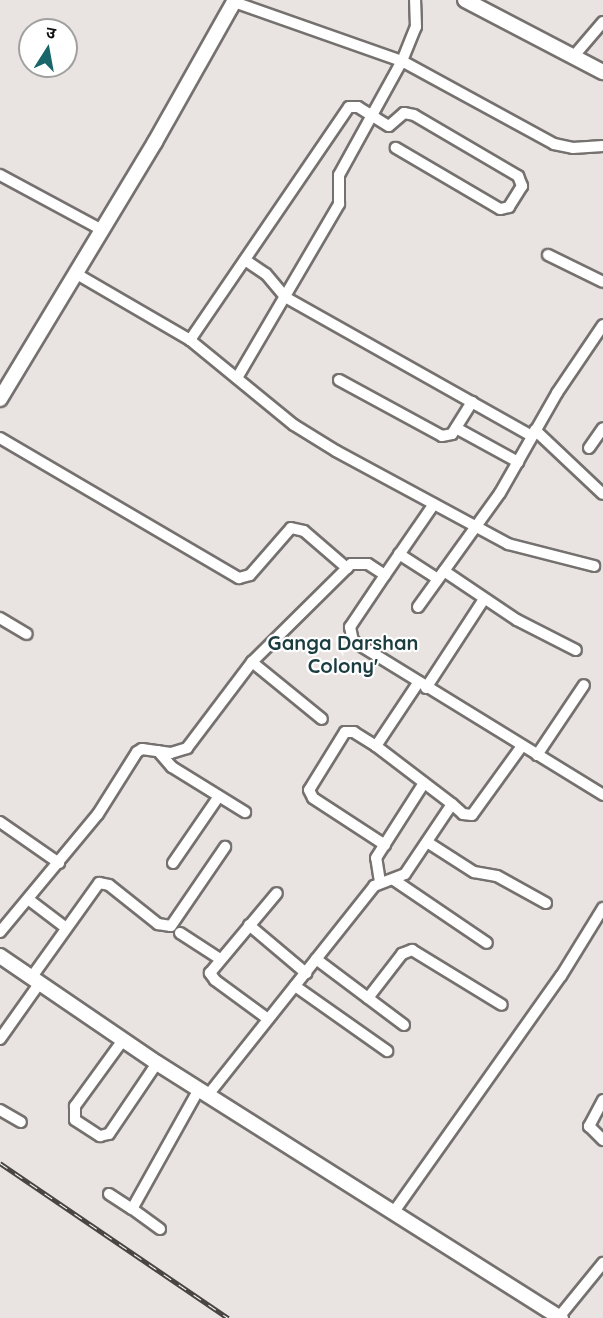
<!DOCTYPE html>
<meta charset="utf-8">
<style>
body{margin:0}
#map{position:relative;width:603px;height:1318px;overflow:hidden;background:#e9e4e1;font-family:Quicksand,"Noto Sans Devanagari",sans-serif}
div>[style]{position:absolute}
.roads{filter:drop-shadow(2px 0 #75716f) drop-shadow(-2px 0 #75716f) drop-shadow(0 2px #75716f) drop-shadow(0 -2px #75716f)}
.street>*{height:10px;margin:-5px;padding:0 5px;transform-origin:5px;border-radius:5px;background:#fff}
.secondary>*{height:14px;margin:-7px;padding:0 7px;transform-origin:7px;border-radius:7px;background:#fff}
.rail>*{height:5px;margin-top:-2.5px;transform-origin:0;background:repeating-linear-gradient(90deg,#fff 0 9px,#484543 0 18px);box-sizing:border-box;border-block:2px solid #484543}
span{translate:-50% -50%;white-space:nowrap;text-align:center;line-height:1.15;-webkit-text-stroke:4.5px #fff;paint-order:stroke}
.neighbourhood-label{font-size:20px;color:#1b3d3f;font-weight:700}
.north{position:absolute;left:18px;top:18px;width:60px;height:60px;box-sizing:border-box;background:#fff;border:2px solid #a1a09f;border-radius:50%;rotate:11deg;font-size:16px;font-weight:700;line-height:24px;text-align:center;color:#131110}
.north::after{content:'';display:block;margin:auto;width:21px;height:27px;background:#18666a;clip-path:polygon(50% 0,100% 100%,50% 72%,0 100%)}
</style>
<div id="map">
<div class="roads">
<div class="street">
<i style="left:234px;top:2px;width:178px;rotate:19.4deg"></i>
<i style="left:402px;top:61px;width:173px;rotate:28.6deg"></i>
<i style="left:554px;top:144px;width:19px;rotate:12deg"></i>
<i style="left:573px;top:148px;width:30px;rotate:-4deg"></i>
<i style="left:573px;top:57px;width:46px;rotate:-49.4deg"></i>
<i style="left:0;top:175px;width:116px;rotate:28.3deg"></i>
<i style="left:548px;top:255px;width:61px;rotate:26.1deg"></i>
<i style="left:245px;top:260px;width:25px;rotate:34deg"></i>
<i style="left:266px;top:274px;width:30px;rotate:50deg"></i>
<i style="left:285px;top:297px;width:283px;rotate:29.4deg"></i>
<i style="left:75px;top:273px;width:133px;rotate:30.2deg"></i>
<i style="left:190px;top:340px;width:134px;rotate:39.3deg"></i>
<i style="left:294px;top:425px;width:49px;rotate:31.8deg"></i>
<i style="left:336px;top:451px;width:196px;rotate:28.4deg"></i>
<i style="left:508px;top:544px;width:89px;rotate:14.3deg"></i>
<i style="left:190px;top:340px;width:282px;rotate:-55.7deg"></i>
<i style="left:349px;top:107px;width:9px"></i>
<i style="left:358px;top:107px;width:36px;rotate:32deg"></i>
<i style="left:389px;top:126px;width:20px;rotate:-41deg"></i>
<i style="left:404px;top:113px;width:10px;rotate:11deg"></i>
<i style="left:414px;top:115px;width:121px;rotate:30.4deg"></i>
<i style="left:518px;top:176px;width:11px;rotate:68deg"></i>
<i style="left:522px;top:186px;width:25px;rotate:122deg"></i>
<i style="left:509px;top:207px;width:9px;rotate:167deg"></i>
<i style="left:500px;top:209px;width:121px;rotate:-149.6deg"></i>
<i style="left:237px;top:378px;width:202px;rotate:-59.6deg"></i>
<i style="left:339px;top:204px;width:29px;rotate:-90deg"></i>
<i style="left:339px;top:175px;width:130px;rotate:-61.1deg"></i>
<i style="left:402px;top:61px;width:37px;rotate:-68deg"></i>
<i style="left:416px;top:27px;width:27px;rotate:-92deg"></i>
<i style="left:339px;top:380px;width:117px;rotate:28.5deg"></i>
<i style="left:442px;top:436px;width:10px;rotate:-11deg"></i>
<i style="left:452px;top:434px;width:38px;rotate:-58deg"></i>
<i style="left:456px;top:428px;width:71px;rotate:28.7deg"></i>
<i style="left:535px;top:430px;width:93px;rotate:43.3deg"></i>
<i style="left:0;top:438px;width:277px;rotate:30.4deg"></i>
<i style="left:239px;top:578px;width:11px;rotate:-15deg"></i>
<i style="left:250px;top:575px;width:62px;rotate:-48.9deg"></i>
<i style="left:291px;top:528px;width:13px;rotate:13deg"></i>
<i style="left:304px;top:531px;width:57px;rotate:40.7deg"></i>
<i style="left:589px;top:448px;width:24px;rotate:-55deg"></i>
<i style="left:399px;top:554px;width:46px;rotate:32.7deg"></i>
<i style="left:444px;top:571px;width:88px;rotate:33.9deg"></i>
<i style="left:517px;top:620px;width:66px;rotate:27deg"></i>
<i style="left:385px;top:575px;width:63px;rotate:123.9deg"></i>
<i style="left:350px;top:627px;width:14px;rotate:78deg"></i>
<i style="left:353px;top:641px;width:294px;rotate:31.6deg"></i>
<i style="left:418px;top:607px;width:140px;rotate:-54.3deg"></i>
<i style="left:500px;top:493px;width:115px;rotate:-60.3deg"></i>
<i style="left:557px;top:393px;width:82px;rotate:-55.9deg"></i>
<i style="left:0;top:618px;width:31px;rotate:31deg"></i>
<i style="left:252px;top:662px;width:90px;rotate:39.2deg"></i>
<i style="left:426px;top:688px;width:106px;rotate:-56.9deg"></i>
<i style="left:376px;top:746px;width:26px;rotate:-148deg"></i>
<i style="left:354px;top:732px;width:9px;rotate:180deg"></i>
<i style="left:345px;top:732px;width:68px;rotate:121.8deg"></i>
<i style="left:309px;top:790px;width:9px;rotate:63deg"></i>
<i style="left:313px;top:798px;width:86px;rotate:33.1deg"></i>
<i style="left:158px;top:751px;width:21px;rotate:49deg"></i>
<i style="left:172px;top:767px;width:86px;rotate:31.7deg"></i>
<i style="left:537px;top:755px;width:84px;rotate:-56.1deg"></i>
<i style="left:452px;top:804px;width:15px;rotate:42deg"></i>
<i style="left:463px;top:814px;width:9px;rotate:6deg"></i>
<i style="left:472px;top:815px;width:85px;rotate:-54.1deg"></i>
<i style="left:0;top:822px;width:72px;rotate:34.8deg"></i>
<i style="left:427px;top:842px;width:56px;rotate:32.6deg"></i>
<i style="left:474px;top:872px;width:23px;rotate:10deg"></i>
<i style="left:497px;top:876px;width:56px;rotate:28.9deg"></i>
<i style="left:173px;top:863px;width:81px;rotate:-55.5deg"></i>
<i style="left:394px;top:880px;width:112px;rotate:34.1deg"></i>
<i style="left:380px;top:882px;width:24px;rotate:-99deg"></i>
<i style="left:376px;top:858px;width:89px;rotate:-57.4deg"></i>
<i style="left:28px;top:899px;width:48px;rotate:37.3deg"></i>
<i style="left:249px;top:925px;width:75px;rotate:40.1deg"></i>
<i style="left:0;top:932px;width:153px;rotate:-50.3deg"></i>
<i style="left:98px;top:814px;width:73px;rotate:-57.8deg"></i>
<i style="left:137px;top:752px;width:6px;rotate:-31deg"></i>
<i style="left:142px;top:749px;width:29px;rotate:8deg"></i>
<i style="left:171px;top:753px;width:17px;rotate:-17deg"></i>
<i style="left:187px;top:748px;width:108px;rotate:-52.9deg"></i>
<i style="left:252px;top:662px;width:139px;rotate:-44.7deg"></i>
<i style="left:351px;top:564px;width:17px"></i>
<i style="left:368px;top:564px;width:20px;rotate:33deg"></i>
<i style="left:385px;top:575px;width:86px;rotate:-55.4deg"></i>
<i style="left:180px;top:933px;width:48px;rotate:33deg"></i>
<i style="left:316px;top:959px;width:110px;rotate:36.9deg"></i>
<i style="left:31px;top:978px;width:117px;rotate:-54.4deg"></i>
<i style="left:99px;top:883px;width:10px;rotate:11deg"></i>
<i style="left:109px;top:885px;width:63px;rotate:38.5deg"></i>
<i style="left:158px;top:924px;width:13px;rotate:9deg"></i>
<i style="left:171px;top:926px;width:96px;rotate:-55.6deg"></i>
<i style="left:295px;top:986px;width:113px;rotate:35.2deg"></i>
<i style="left:368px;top:998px;width:56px;rotate:-52.3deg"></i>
<i style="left:402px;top:954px;width:11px;rotate:-22deg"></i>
<i style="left:412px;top:950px;width:105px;rotate:31.4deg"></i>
<i style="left:268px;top:1019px;width:66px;rotate:-143.7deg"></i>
<i style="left:215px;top:980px;width:9px;rotate:-126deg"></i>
<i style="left:210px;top:973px;width:104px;rotate:-50.1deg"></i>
<i style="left:0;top:1039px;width:67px;rotate:-54.7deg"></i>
<i style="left:123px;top:1040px;width:82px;rotate:126deg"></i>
<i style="left:75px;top:1106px;width:14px;rotate:90deg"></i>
<i style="left:75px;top:1120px;width:30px;rotate:33deg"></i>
<i style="left:100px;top:1136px;width:9px;rotate:-13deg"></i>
<i style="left:109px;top:1134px;width:86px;rotate:-55.9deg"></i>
<i style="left:208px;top:1095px;width:267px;rotate:-51.5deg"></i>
<i style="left:374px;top:886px;width:33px;rotate:-21deg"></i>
<i style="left:405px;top:874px;width:84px;rotate:-56.1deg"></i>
<i style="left:452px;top:804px;width:96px;rotate:-142.7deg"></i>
<i style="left:376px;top:746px;width:76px;rotate:-56.3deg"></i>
<i style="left:603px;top:1100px;width:30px;rotate:118deg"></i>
<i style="left:589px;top:1126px;width:20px;rotate:45deg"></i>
<i style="left:0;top:1110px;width:24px;rotate:30deg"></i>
<i style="left:109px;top:1194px;width:27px;rotate:33deg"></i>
<i style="left:393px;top:1213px;width:291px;rotate:-54.7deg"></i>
<i style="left:561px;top:976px;width:80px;rotate:-58.3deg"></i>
<i style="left:160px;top:1229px;width:34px;rotate:-144deg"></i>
<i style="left:132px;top:1209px;width:137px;rotate:-60.8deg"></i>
<i style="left:559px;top:1317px;width:70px;rotate:-50.8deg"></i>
</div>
<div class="secondary">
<i style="left:465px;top:0;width:156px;rotate:27.6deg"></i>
<i style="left:0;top:399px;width:300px;rotate:-58.9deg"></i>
<i style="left:155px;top:142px;width:163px;rotate:-60.6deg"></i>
<i style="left:0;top:956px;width:190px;rotate:34.3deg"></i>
<i style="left:157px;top:1063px;width:478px;rotate:32.3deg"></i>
</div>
</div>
<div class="rail">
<i style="left:0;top:1163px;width:276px;rotate:34.2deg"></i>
</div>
<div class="neighbourhood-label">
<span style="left:343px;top:654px">Ganga Darshan<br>Colony'</span>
</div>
<div class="north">उ</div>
</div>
